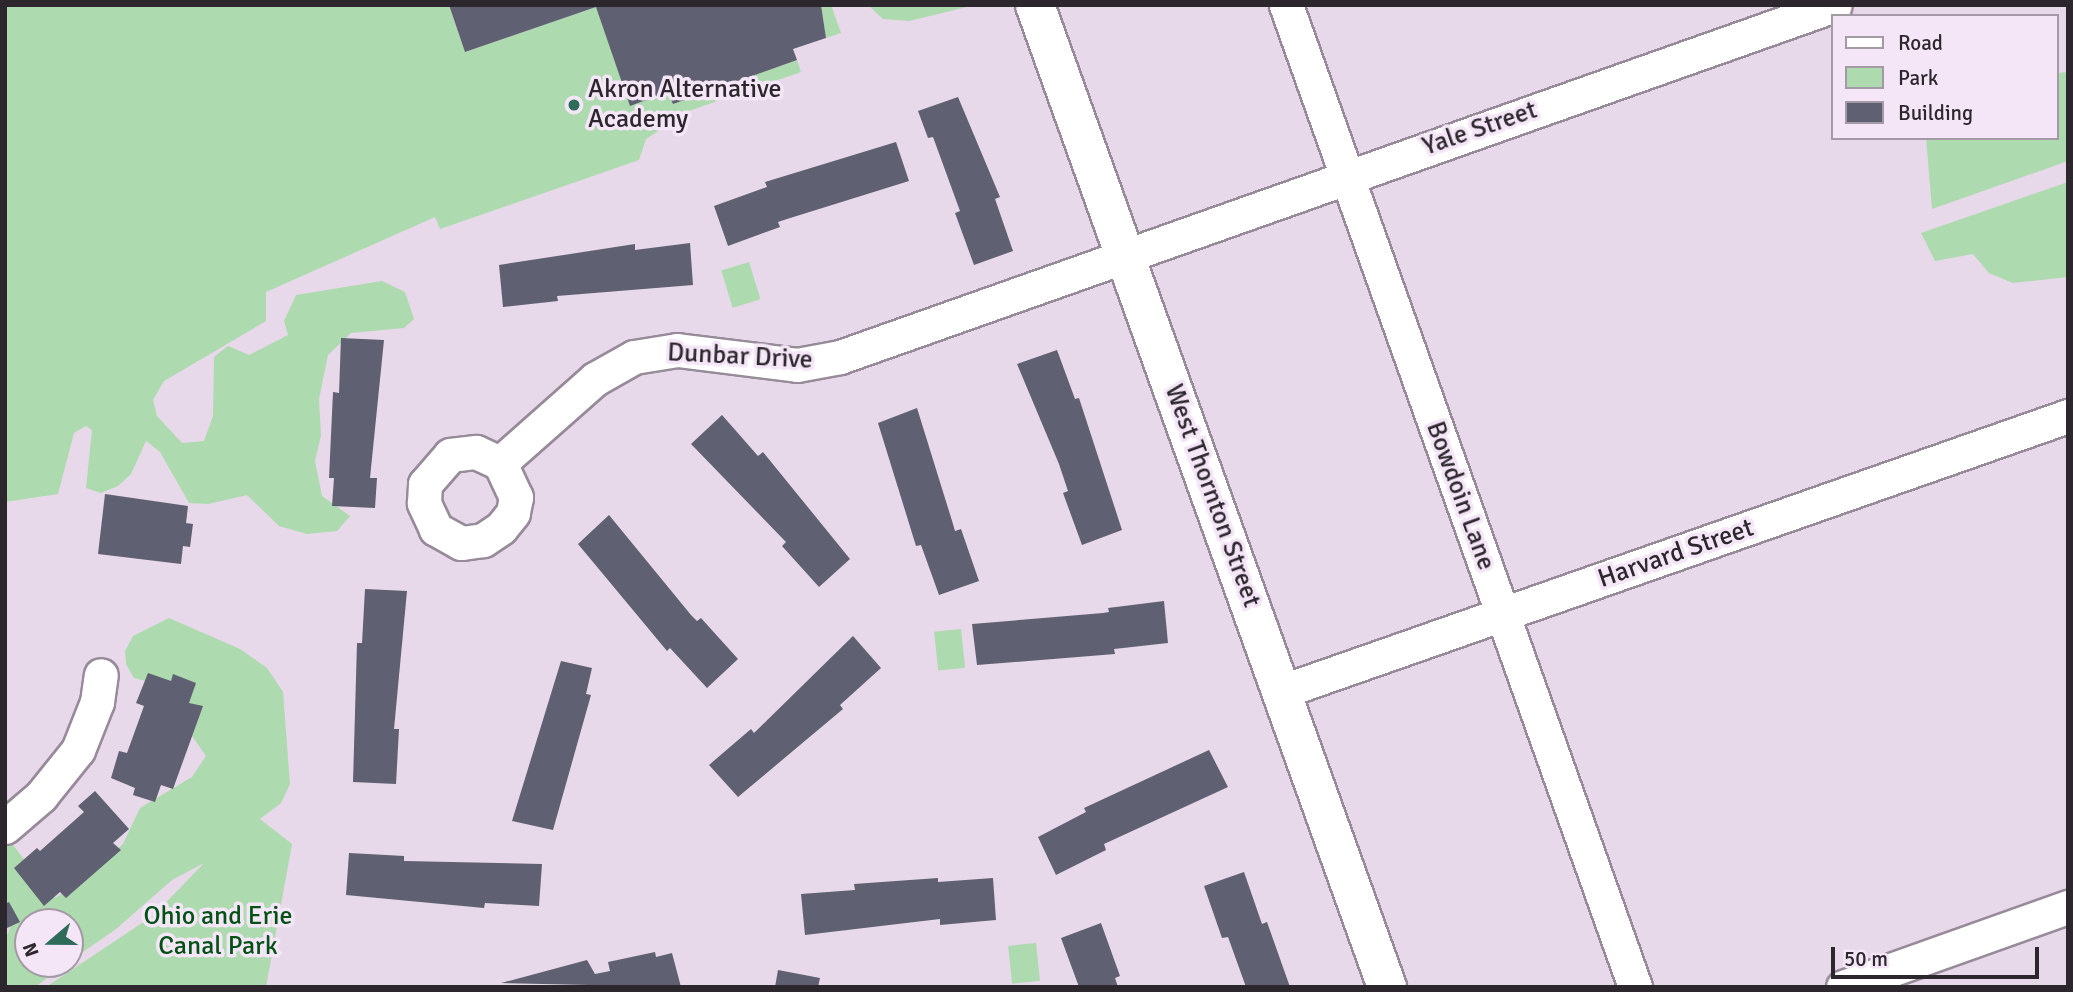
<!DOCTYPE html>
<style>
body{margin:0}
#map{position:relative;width:2073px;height:992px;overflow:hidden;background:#e7d9e9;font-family:Signika,sans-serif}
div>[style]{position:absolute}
.green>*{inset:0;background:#addaae;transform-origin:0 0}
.building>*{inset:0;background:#5f6071}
.roads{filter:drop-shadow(2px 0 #978a99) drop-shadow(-2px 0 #978a99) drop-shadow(0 2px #978a99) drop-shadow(0 -2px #978a99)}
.street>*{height:33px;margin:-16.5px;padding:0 16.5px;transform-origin:16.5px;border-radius:16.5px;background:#fff}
.secondary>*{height:38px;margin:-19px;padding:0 19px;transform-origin:19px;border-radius:19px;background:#fff}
.dots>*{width:19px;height:19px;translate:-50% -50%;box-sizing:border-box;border:4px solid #f4e6f7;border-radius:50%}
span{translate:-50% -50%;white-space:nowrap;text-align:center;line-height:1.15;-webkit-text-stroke:7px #f4e6f7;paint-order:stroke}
.poi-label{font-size:26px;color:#2c272d}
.left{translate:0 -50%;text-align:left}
.street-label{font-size:26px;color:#2c272d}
.park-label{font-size:26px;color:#015114}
.frame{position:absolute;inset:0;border:7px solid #2c272d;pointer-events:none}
.legend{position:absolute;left:1831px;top:14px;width:228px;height:126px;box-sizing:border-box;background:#f4e6f7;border:2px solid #a49aa6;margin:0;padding:9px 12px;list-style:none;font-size:21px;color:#2c272d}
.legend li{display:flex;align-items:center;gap:14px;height:35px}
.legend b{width:35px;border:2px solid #a49aa6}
.north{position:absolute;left:14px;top:908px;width:70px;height:70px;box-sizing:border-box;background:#f4e6f7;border:2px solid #a49aa6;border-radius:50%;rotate:250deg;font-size:19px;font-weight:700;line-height:28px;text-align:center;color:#2c272d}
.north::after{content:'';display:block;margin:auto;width:24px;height:32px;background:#2e6c59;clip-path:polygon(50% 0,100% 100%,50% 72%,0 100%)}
.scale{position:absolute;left:1831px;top:947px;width:208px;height:32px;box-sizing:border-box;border:4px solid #2c272d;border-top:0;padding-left:9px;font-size:21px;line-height:24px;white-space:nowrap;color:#2c272d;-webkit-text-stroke:5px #f4e6f7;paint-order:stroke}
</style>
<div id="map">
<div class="green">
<i style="clip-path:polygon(5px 5px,449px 5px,465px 52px,596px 7px,668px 92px,673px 103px,797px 60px,801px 72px,657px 122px,660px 130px,646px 139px,639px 160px,440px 229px,435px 217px,266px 292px,266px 321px,164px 381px,153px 400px,157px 416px,182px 443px,204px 441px,213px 416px,214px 357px,228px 346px,249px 355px,288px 335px,284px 321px,296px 295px,382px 281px,405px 292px,414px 319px,404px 328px,351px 333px,328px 355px,319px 399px,321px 435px,315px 461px,322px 496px,350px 516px,337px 531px,307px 534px,279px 526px,247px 495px,208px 504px,189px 503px,160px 452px,146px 441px,131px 474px,118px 486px,101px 493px,86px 488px,92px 430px,86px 426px,74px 433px,58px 494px,5px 502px)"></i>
<i style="clip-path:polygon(821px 5px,831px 5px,841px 33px,826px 38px)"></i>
<i style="clip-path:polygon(868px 5px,975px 5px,909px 21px,883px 19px)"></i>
<i style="clip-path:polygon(2068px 72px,2068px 161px,1932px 209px,1926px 138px,2057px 138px,2057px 73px)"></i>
<i style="clip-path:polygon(2068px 182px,2068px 277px,2013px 283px,1989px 273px,1973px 254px,1935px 261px,1921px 233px)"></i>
<i style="left:749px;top:262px;width:39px;height:29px;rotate:73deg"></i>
<i style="clip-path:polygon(169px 618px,240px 649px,267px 668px,283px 692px,290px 784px,281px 803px,260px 819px,292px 844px,266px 987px,46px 987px,154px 915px,204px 863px,172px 880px,116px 929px,70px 961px,70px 922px,28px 922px,28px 964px,66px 964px,35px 987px,5px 987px,5px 940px,11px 926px,5px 920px,5px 845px,13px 845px,54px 898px,72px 889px,123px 844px,140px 808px,192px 777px,206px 756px,183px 723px,182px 690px,134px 678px,126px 664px,125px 651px,133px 636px)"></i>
<i style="left:961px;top:629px;width:39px;height:27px;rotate:84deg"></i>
<i style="left:1036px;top:943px;width:38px;height:28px;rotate:84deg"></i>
</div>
<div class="building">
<i style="clip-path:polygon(449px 5px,821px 5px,826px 38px,793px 49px,797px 60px,673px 104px,668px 92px,630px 106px,596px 7px,465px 52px)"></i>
<i style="clip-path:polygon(958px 97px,1000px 197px,995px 199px,1013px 251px,974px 265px,955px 213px,960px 211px,933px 137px,928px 138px,918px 111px)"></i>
<i style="clip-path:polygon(896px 142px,909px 181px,787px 219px,778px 222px,780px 227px,728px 246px,714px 206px,767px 187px,765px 182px)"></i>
<i style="clip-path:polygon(690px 243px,693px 285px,557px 296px,558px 301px,503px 307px,499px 265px,635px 244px,635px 250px)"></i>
<i style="clip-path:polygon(341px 338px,384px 340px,370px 478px,377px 478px,375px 508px,332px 506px,334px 478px,329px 478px,333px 392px,339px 393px)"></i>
<i style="clip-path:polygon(1057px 350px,1075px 399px,1079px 398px,1122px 530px,1082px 545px,1063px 493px,1068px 491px,1059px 464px,1017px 364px)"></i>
<i style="clip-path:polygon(917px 408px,953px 524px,955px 531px,961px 529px,979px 581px,939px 595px,921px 545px,916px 546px,878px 423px)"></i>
<i style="clip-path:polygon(722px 415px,758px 456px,763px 452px,850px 559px,819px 587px,782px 546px,786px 542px,691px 444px)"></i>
<i style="clip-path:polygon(105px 494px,188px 506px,186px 523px,193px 524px,190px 547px,183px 546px,181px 564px,98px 554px)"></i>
<i style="clip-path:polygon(609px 515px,691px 615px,697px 621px,701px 618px,738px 659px,707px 688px,670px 648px,667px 651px,578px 544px)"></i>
<i style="clip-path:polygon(365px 589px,407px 591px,394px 729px,399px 729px,396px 784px,353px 782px,357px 643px,362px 643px)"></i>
<i style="clip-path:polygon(1164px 601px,1168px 643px,1114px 649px,1115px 654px,977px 665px,972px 624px,1103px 613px,1109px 612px,1108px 608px)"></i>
<i style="clip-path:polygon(853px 636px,881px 668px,840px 705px,843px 709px,738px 797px,709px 765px,751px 729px,754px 733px)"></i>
<i style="clip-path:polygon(561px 661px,592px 668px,586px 694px,591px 695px,553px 830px,512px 821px)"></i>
<i style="clip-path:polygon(148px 673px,171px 681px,173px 674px,196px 683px,189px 703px,203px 706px,173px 789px,161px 785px,155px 802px,133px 795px,135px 788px,111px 778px,119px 751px,127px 753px,144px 706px,136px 703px)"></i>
<i style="clip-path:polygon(1209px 750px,1228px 787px,1104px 844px,1106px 850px,1056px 875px,1038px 837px,1086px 812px,1084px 808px)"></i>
<i style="clip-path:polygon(95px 791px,129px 829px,113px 843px,121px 850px,66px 898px,60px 892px,44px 906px,14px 868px,37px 848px,40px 851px,84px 812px,78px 806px)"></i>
<i style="clip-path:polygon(349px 853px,404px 856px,404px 861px,542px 864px,539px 906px,485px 903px,484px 908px,346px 895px)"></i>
<i style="clip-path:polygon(1244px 872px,1262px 924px,1267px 922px,1290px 987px,1246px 987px,1228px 937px,1222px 938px,1204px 886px)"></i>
<i style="clip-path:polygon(938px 878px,938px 882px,993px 878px,996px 920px,940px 925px,940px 919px,805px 935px,801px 894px,855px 890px,854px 884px)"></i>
<i style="clip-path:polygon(9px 902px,20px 922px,5px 929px,5px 904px)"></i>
<i style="clip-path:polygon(1101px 923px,1120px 976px,1115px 978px,1118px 987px,1079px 987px,1061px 938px)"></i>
<i style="clip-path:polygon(655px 952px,656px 957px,672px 953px,681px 987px,501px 983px,587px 960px,595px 974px,610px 971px,608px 962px)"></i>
<i style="clip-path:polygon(778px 970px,820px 978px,818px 987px,775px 987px)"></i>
</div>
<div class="roads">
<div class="street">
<i style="left:1286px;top:5px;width:1042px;rotate:70.43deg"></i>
<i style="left:500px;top:463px;width:38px;rotate:65deg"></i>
<i style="left:516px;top:497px;width:16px;rotate:101deg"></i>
<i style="left:513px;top:513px;width:19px;rotate:129deg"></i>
<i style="left:501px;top:528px;width:22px;rotate:146deg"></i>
<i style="left:483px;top:540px;width:22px;rotate:172deg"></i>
<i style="left:461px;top:543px;width:29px;rotate:-151deg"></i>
<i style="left:436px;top:529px;width:29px;rotate:-115deg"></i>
<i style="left:424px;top:503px;width:19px;rotate:-87deg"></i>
<i style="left:425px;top:484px;width:38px;rotate:-49deg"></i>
<i style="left:450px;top:455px;width:26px;rotate:-7deg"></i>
<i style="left:476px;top:452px;width:26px;rotate:25deg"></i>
<i style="left:500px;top:463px;width:127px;rotate:-41.5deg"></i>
<i style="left:595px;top:379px;width:45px;rotate:-29.4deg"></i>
<i style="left:634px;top:357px;width:44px;rotate:-9.2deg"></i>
<i style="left:677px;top:350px;width:121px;rotate:7.1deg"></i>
<i style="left:797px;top:365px;width:44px;rotate:-10.5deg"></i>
<i style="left:840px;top:357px;width:1055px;rotate:-19.48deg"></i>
<i style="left:1283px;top:691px;width:832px;rotate:-19.31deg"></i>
<i style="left:5px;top:827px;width:48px;rotate:-40.7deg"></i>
<i style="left:41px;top:796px;width:59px;rotate:-51.2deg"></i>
<i style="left:78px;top:750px;width:52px;rotate:-68.4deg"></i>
<i style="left:97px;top:702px;width:27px;rotate:-82deg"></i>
<i style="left:1843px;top:987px;width:239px;rotate:-19.6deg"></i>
</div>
<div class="secondary">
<i style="left:1035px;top:5px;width:1043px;rotate:70.28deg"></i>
</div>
</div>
<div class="dots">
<i style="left:574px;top:105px;background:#2e6c59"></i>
</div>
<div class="poi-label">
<span class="left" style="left:588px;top:105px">Akron Alternative<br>Academy</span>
</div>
<div class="street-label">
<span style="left:1480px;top:129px;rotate:-19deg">Yale Street</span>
<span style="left:740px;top:357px;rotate:3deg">Dunbar Drive</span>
<span style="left:1212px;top:496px;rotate:70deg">West Thornton Street</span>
<span style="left:1460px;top:496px;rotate:70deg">Bowdoin Lane</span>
<span style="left:1676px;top:554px;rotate:-19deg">Harvard Street</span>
</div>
<div class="park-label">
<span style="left:218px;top:932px">Ohio and Erie<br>Canal Park</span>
</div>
<div class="frame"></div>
<ul class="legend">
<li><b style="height:9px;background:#fff"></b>Road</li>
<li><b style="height:19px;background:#addaae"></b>Park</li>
<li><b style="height:19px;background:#5f6071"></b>Building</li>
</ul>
<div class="north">N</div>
<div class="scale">50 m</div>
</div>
